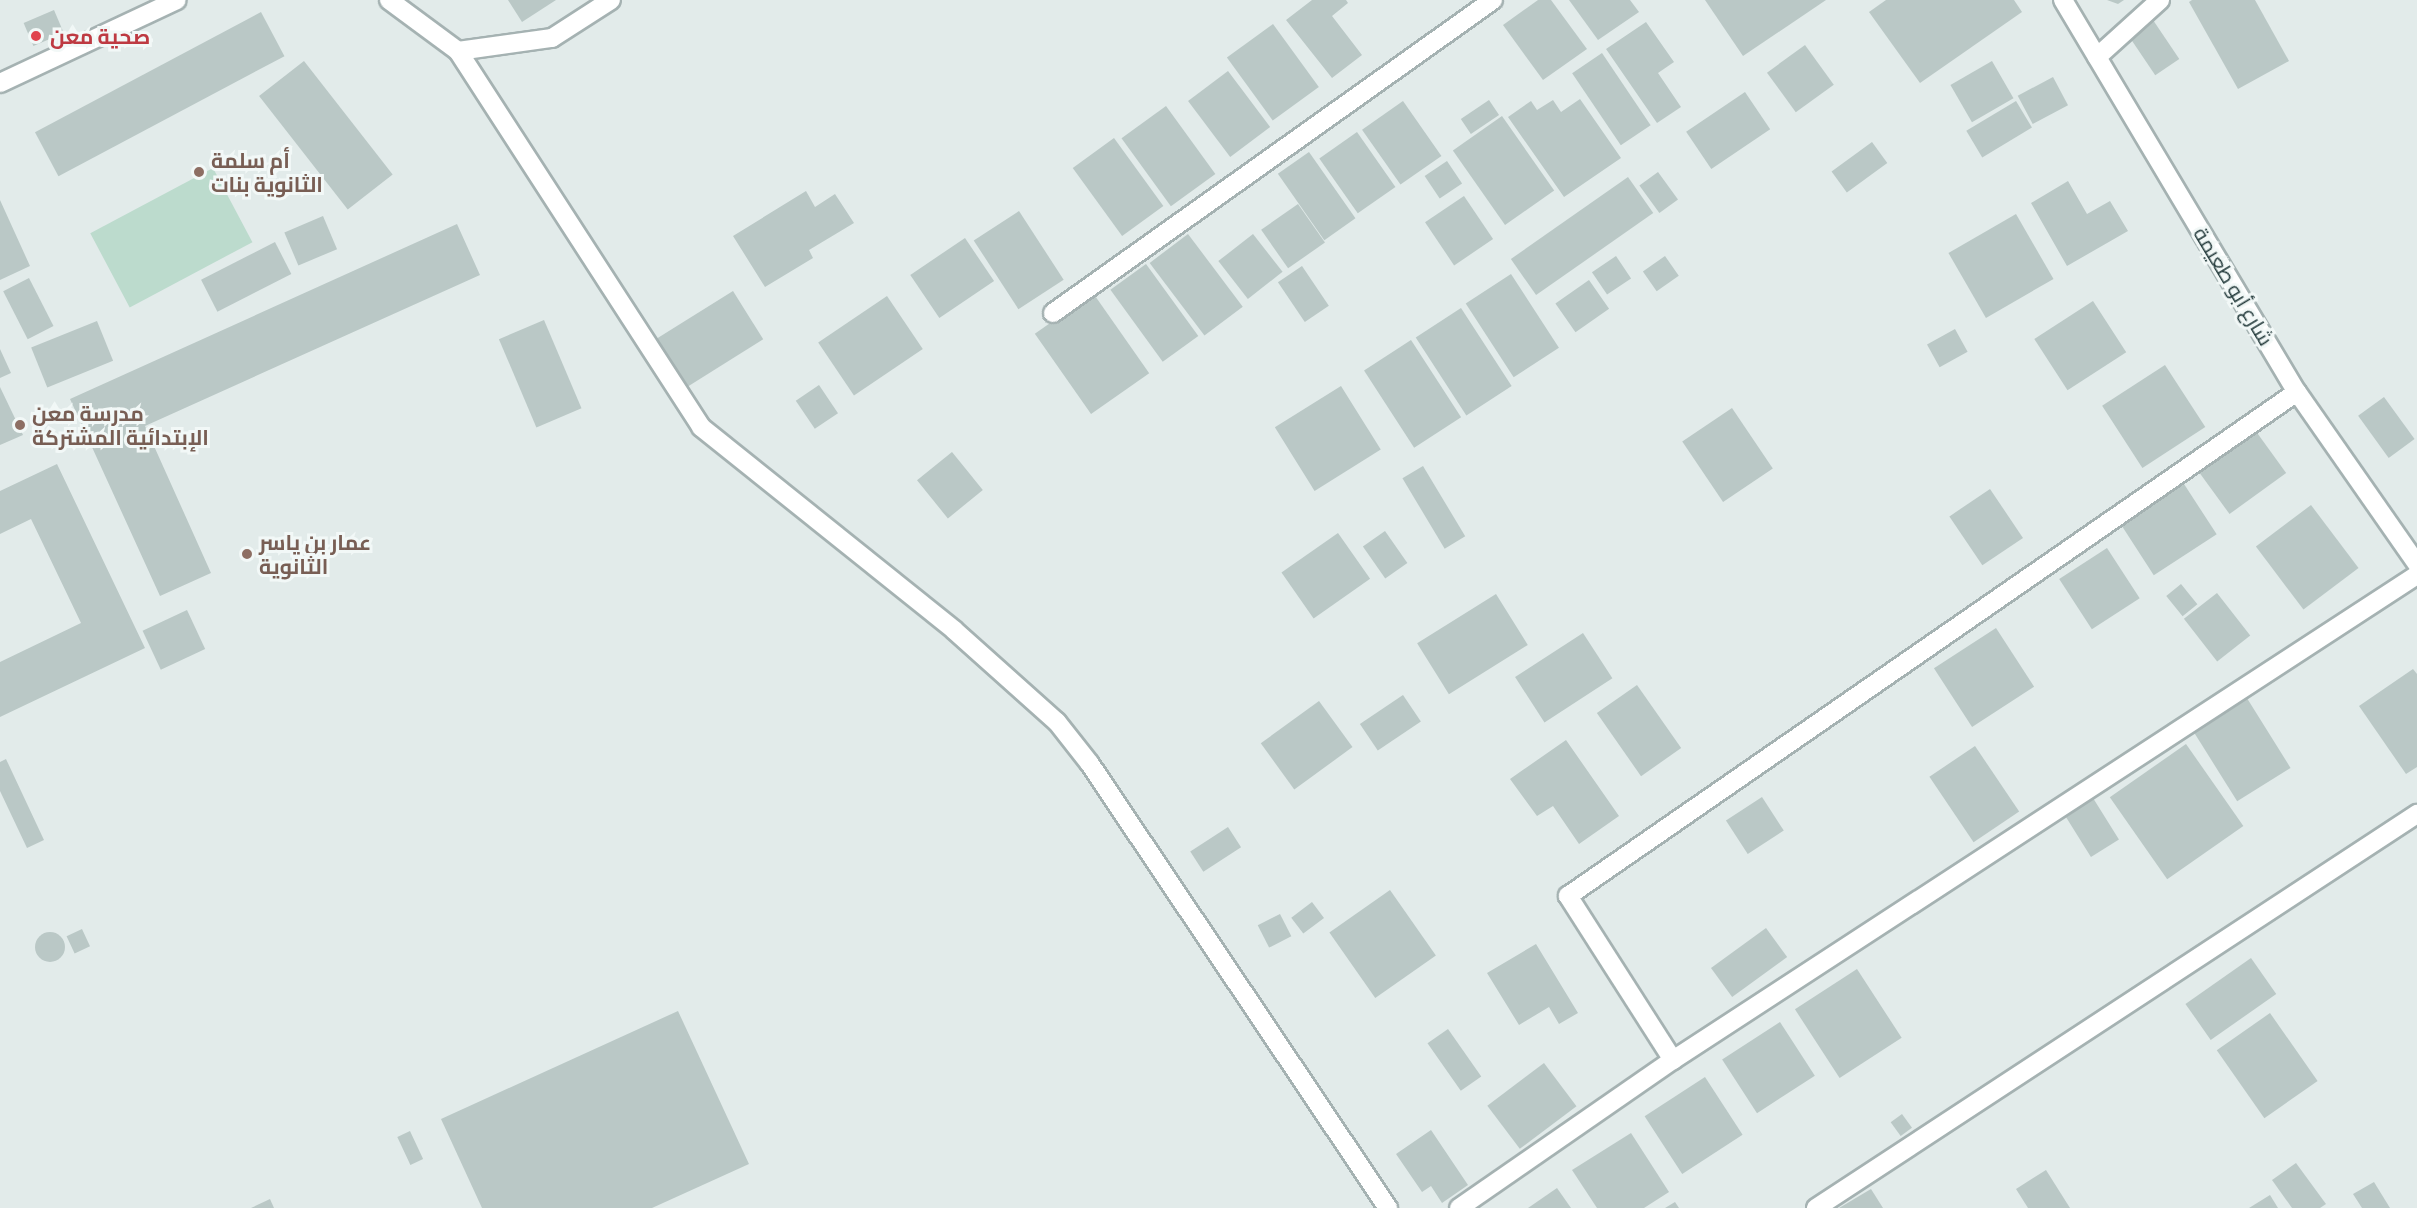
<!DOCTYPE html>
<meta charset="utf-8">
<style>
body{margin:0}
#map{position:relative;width:2417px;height:1208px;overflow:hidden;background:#e2ebea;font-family:Barlow,Cairo,sans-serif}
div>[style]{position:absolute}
.green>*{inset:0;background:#bcdbcd;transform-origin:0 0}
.building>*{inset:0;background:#bac8c6;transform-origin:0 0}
.round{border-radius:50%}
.roads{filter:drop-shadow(2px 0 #a5b2b2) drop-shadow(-2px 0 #a5b2b2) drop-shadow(0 2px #a5b2b2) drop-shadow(0 -2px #a5b2b2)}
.minor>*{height:18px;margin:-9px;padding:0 9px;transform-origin:9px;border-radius:9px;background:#fff}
.dots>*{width:16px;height:16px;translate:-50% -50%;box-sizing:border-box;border:3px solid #f2f8f7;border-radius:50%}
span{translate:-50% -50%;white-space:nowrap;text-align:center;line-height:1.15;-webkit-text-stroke:6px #f2f8f7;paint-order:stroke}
.health-label{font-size:21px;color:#be3a42;font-weight:700}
.left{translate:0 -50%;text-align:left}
.education-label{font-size:21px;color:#785e54;font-weight:700}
.street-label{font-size:21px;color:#233a3b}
</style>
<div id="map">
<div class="green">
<i style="left:213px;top:168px;width:84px;height:139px;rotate:62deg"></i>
</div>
<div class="building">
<i style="clip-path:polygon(508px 0,556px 0,522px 22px)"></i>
<i style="clip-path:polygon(1312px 0,1346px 0,1348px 3px,1332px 16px,1362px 55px,1332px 78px,1286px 20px)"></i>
<i style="clip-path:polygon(1538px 0,1551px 0,1587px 49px,1543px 80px,1503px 25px)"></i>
<i style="clip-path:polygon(1569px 0,1630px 0,1639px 12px,1598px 40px)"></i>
<i style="clip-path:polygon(1705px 0,1826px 0,1743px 56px)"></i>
<i style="clip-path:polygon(1886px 0,2014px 0,2022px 12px,1920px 83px,1869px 12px)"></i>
<i style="clip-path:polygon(2107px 0,2124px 0,2118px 4px)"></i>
<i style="clip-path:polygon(2192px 0,2255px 0,2289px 61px,2238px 89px,2189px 2px)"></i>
<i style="left:54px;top:10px;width:25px;height:33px;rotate:67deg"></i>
<i style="left:261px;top:12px;width:50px;height:256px;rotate:62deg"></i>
<i style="left:2153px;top:20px;width:47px;height:29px;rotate:56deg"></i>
<i style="clip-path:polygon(1646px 22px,1674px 62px,1658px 73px,1681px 107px,1657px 123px,1606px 49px)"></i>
<i style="left:1273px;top:24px;width:78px;height:57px;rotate:54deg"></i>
<i style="left:1805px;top:45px;width:49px;height:47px;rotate:54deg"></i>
<i style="left:1602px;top:53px;width:87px;height:36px;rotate:56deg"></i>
<i style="left:304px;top:61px;width:144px;height:57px;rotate:52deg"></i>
<i style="left:1992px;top:61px;width:43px;height:48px;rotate:60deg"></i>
<i style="left:1228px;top:71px;width:70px;height:50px;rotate:53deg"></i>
<i style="left:2053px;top:77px;width:32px;height:40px;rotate:62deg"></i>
<i style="left:1745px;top:92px;width:45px;height:71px;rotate:56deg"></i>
<i style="clip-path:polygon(1580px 99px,1621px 158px,1564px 197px,1508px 117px,1531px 101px,1537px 110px,1553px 100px,1561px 112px)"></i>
<i style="left:1489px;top:100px;width:18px;height:34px;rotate:56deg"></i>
<i style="left:1403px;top:101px;width:67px;height:50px;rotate:55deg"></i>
<i style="left:2016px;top:101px;width:31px;height:58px;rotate:59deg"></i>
<i style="left:1166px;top:106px;width:84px;height:55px;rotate:54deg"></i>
<i style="left:1502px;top:116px;width:91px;height:60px;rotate:55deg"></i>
<i style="left:1357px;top:132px;width:67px;height:46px;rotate:55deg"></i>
<i style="left:1114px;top:138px;width:84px;height:51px;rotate:54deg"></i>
<i style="left:1872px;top:142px;width:26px;height:50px;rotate:54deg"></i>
<i style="left:1309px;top:152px;width:81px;height:38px;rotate:55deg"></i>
<i style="left:1447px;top:161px;width:27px;height:27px;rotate:56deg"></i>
<i style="left:1658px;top:172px;width:34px;height:23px;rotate:54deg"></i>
<i style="left:1628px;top:177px;width:44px;height:143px;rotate:55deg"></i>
<i style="clip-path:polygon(2068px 181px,2087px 214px,2110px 201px,2128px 231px,2067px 266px,2031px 203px)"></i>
<i style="clip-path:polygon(806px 191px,815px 207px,835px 194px,854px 223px,809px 250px,813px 258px,765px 287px,733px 236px)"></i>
<i style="left:1464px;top:196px;width:52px;height:47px;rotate:56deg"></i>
<i style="clip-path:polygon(0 200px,30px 266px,0 280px)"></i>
<i style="left:1298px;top:204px;width:47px;height:45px;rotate:55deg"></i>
<i style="left:1019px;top:211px;width:82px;height:54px;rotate:57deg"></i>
<i style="left:2016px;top:214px;width:75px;height:78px;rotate:60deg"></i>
<i style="left:323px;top:216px;width:36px;height:42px;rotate:67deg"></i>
<i style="clip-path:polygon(457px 224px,480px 275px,145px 426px,211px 573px,160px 596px,70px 399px)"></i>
<i style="left:1188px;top:234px;width:91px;height:48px;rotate:53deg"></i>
<i style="left:1253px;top:234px;width:48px;height:44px;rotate:52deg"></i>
<i style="left:965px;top:238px;width:52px;height:66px;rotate:56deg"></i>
<i style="left:275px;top:242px;width:36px;height:83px;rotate:63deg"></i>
<i style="left:1616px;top:256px;width:27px;height:29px;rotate:56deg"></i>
<i style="left:1665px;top:256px;width:24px;height:27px;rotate:55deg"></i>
<i style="left:1146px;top:264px;width:89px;height:44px;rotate:54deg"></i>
<i style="left:1302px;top:266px;width:48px;height:29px;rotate:56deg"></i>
<i style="left:1511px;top:274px;width:88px;height:54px;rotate:57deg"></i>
<i style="left:29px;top:278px;width:54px;height:29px;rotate:63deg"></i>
<i style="left:1589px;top:280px;width:35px;height:41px;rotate:55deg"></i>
<i style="left:733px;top:291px;width:57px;height:94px;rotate:58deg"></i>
<i style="left:1093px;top:293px;width:98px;height:71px;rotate:55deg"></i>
<i style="left:887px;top:296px;width:64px;height:83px;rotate:56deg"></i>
<i style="left:2093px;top:301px;width:61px;height:70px;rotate:57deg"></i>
<i style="left:1461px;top:308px;width:93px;height:54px;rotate:57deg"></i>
<i style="left:544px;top:320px;width:96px;height:49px;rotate:67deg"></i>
<i style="left:97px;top:321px;width:43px;height:71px;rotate:68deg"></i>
<i style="left:1955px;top:329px;width:26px;height:32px;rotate:61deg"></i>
<i style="left:1411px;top:340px;width:92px;height:56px;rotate:57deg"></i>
<i style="clip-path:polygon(0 349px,11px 373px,0 378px)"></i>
<i style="left:2165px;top:365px;width:74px;height:75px;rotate:57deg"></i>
<i style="left:819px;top:385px;width:34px;height:28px;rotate:56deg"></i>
<i style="left:1341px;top:386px;width:75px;height:78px;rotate:58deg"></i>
<i style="clip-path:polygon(0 387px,23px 435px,0 445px)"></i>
<i style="left:2384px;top:397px;width:52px;height:32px;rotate:54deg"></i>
<i style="left:1732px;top:408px;width:73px;height:60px;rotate:56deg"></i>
<i style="left:2255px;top:430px;width:53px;height:70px;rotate:54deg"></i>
<i style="left:952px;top:452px;width:49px;height:45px;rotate:51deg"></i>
<i style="clip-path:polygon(57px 464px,145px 648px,0 717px,0 662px,81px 623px,31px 519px,0 534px,0 491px)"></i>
<i style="left:1423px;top:466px;width:82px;height:24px;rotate:59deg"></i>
<i style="left:2184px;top:484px;width:60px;height:75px;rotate:57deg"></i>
<i style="left:1990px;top:489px;width:59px;height:49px;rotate:56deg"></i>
<i style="left:2311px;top:505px;width:79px;height:69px;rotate:53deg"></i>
<i style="left:1385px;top:531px;width:39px;height:27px;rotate:55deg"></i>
<i style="left:1338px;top:533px;width:56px;height:69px;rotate:55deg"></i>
<i style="left:2107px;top:548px;width:60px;height:57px;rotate:57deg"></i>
<i style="left:2181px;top:584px;width:26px;height:19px;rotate:51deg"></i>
<i style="left:2217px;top:593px;width:54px;height:42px;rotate:52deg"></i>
<i style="left:1496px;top:594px;width:60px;height:93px;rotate:58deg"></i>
<i style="left:187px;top:610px;width:43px;height:49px;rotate:65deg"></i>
<i style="left:1996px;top:628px;width:70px;height:74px;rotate:57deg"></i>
<i style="left:1583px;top:633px;width:54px;height:81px;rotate:57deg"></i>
<i style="clip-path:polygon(2413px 669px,2417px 674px,2417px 767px,2406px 774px,2359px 706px)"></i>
<i style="left:1637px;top:685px;width:77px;height:49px;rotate:55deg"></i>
<i style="left:1403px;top:695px;width:32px;height:52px;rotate:56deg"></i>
<i style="left:2245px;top:695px;width:86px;height:63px;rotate:58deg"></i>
<i style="left:1319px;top:701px;width:57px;height:72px;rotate:54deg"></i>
<i style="clip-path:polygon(1566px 740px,1619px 816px,1579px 844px,1553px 806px,1537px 816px,1510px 779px)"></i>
<i style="left:2186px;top:744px;width:100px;height:93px;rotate:55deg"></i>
<i style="left:1975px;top:746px;width:79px;height:55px;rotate:56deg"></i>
<i style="clip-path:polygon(6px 759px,44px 840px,27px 848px,0 791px,0 762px)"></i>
<i style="left:1762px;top:797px;width:40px;height:43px;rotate:57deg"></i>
<i style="left:2093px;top:798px;width:49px;height:33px;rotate:58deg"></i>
<i style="left:1228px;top:827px;width:24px;height:45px;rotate:57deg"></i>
<i style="left:1390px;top:890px;width:80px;height:74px;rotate:55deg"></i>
<i style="left:1312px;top:902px;width:20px;height:26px;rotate:53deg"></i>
<i style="left:1280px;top:914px;width:25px;height:25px;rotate:63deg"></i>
<i style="left:1766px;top:928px;width:36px;height:68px;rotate:54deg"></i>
<i style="left:82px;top:929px;width:19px;height:17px;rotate:65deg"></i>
<i class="round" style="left:35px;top:932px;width:30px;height:30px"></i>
<i style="clip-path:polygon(1536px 944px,1578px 1013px,1559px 1024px,1549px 1007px,1519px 1025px,1487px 973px)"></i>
<i style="left:2251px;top:958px;width:44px;height:80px;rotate:55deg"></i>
<i style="left:1857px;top:969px;width:82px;height:74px;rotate:57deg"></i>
<i style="clip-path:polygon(678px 1011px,749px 1164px,652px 1208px,482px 1208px,441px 1119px)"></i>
<i style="left:2270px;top:1013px;width:83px;height:65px;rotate:55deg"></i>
<i style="left:1780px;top:1022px;width:64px;height:69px;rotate:57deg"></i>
<i style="left:1448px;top:1029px;width:58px;height:25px;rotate:55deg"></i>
<i style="left:1544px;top:1063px;width:54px;height:71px;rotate:53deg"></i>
<i style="left:1705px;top:1077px;width:69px;height:72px;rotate:57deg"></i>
<i style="left:1902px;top:1114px;width:17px;height:14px;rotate:54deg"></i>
<i style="clip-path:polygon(1431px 1130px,1468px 1185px,1442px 1203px,1431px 1186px,1422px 1192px,1396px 1154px)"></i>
<i style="left:410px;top:1131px;width:31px;height:14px;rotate:65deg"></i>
<i style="clip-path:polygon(1631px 1133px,1669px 1192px,1644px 1208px,1597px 1208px,1572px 1170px)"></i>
<i style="clip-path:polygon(2296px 1163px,2326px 1204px,2320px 1208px,2292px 1208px,2272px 1180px)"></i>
<i style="clip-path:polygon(2046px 1170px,2070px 1208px,2028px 1208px,2016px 1189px)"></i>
<i style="clip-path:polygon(2374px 1182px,2390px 1208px,2362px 1208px,2353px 1194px)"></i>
<i style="clip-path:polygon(1557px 1188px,1571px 1208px,1528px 1208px)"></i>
<i style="clip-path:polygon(1871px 1189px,1883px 1208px,1839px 1208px)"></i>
<i style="clip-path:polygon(2270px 1195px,2278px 1208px,2249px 1208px)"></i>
<i style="clip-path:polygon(270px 1199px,274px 1208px,251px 1208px)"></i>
<i style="clip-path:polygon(1675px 1202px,1679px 1208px,1665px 1208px)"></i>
</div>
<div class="roads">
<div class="minor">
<i style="left:389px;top:0;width:86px;rotate:36.5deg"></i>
<i style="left:458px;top:51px;width:448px;rotate:57.1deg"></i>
<i style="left:701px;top:427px;width:324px;rotate:38.7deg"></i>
<i style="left:954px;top:630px;width:138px;rotate:41.8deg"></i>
<i style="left:1057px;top:722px;width:53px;rotate:51.8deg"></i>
<i style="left:1090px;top:764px;width:535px;rotate:56.13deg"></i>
<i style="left:2063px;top:0;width:457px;rotate:59.2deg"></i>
<i style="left:2297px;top:392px;width:210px;rotate:55.1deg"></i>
<i style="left:458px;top:51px;width:95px;rotate:-7.9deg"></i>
<i style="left:552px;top:38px;width:70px;rotate:-32.8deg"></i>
<i style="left:2097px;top:57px;width:85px;rotate:-42.1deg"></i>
<i style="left:0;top:83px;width:195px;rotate:-25.1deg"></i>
<i style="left:1053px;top:313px;width:540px;rotate:-35.43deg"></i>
<i style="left:1673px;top:1060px;width:195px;rotate:-122.6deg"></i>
<i style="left:1568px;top:896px;width:886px;rotate:-34.66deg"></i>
<i style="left:1459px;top:1208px;width:260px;rotate:-34.7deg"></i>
<i style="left:1673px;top:1060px;width:888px;rotate:-33.1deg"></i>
<i style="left:1816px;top:1208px;width:719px;rotate:-33.25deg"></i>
</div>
</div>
<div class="dots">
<i style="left:36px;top:36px;background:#e0444e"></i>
<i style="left:199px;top:172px;background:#8d6e63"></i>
<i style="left:20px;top:425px;background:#8d6e63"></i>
<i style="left:247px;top:554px;background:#8d6e63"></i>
</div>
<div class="health-label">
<span class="left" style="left:50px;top:36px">صحية معن</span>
</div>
<div class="education-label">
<span class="left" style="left:211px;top:172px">أم سلمة<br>الثانوية بنات</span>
<span class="left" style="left:32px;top:425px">مدرسة معن<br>الإبتدائية المشتركة</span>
<span class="left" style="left:259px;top:554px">عمار بن ياسر<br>الثانوية</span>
</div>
<div class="street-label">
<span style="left:2234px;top:286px;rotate:59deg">شارع أبو طعيمة</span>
</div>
</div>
